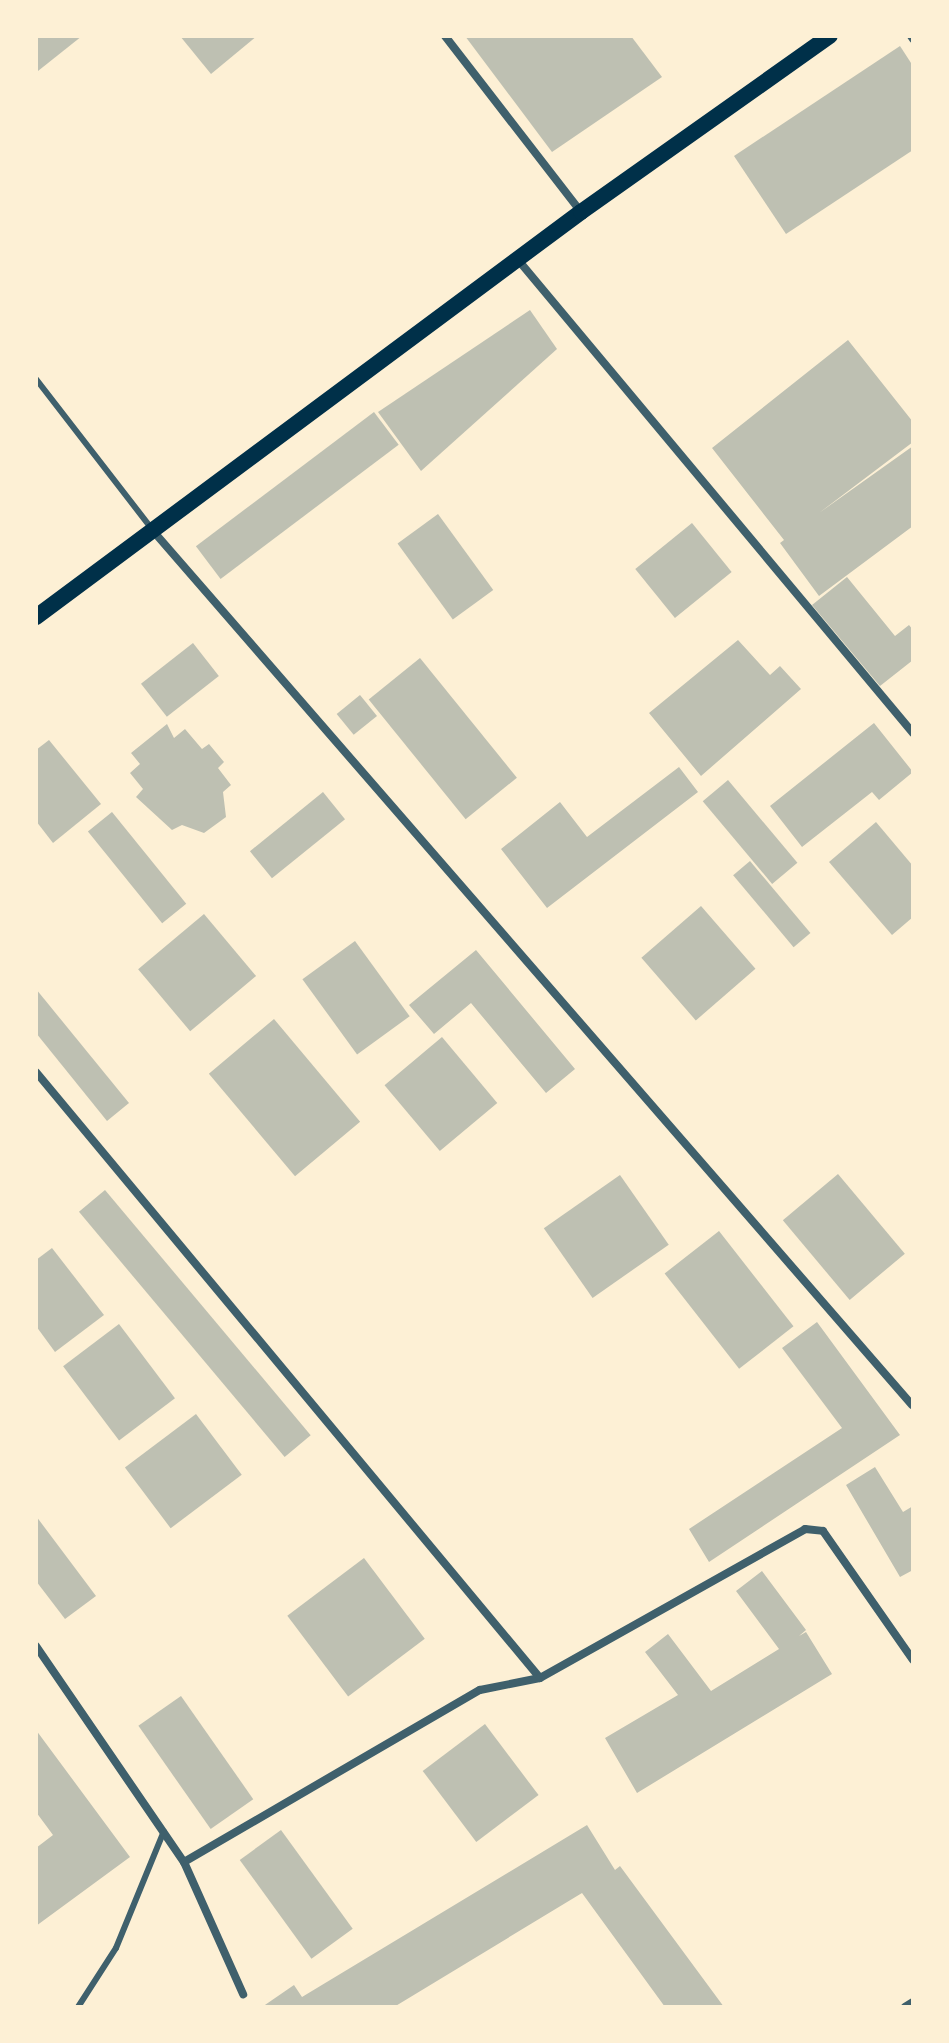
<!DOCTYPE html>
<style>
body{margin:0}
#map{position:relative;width:949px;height:2043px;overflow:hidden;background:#fdf0d5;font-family:"PT Sans Narrow",sans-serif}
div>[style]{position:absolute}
.building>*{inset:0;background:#bec0b2;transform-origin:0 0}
.service>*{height:6px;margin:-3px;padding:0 3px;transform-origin:3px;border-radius:3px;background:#3f606c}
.minor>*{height:8px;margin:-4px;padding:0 4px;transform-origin:4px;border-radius:4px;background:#3f606c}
.secondary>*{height:16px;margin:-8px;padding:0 8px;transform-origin:8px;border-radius:8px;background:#003049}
span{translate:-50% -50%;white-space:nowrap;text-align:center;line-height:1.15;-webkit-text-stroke:6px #fdf0d5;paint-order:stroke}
.frame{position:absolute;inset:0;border:38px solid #fdf0d5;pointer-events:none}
</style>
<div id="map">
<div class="building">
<i style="clip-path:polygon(36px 36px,82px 36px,38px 71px)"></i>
<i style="clip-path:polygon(180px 36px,257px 36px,211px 74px)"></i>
<i style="clip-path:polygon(465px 36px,631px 36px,662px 77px,552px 152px)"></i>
<i style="clip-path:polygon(900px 46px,913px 66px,913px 150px,786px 234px,734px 156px)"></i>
<i style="clip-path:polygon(530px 310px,557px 349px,421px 471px,378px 412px)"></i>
<i style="clip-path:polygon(848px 340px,913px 422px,913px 442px,819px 513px,913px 446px,913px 526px,819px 596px,780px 543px,784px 540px,712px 448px)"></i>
<i style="left:374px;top:412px;width:41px;height:223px;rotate:53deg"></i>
<i style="left:438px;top:514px;width:94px;height:50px;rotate:54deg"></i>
<i style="left:692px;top:523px;width:63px;height:73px;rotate:51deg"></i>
<i style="clip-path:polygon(847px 577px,895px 636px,909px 625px,913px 630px,913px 660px,880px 686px,812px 605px)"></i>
<i style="clip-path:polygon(738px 640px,770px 675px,780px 666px,801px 689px,701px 776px,649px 713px)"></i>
<i style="left:193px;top:643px;width:42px;height:66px;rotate:52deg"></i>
<i style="left:420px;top:658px;width:154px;height:66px;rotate:51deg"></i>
<i style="left:360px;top:695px;width:27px;height:30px;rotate:51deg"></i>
<i style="clip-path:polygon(874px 723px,913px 772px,879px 800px,872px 792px,802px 847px,770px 806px)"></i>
<i style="clip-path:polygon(167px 724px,174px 738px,185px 729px,202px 749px,209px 744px,224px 762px,218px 768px,231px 785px,223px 792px,226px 817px,204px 833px,182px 825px,172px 830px,136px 797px,143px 789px,130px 773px,140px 764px,131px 753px)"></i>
<i style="clip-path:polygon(49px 740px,101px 804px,53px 843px,36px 821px,36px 750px)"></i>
<i style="clip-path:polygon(679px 767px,698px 792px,547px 908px,501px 849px,560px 802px,587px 837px)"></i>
<i style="left:728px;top:780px;width:108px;height:33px;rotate:50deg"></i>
<i style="left:323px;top:792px;width:35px;height:94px;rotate:51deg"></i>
<i style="left:112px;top:812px;width:118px;height:31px;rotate:51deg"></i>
<i style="clip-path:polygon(876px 822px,913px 866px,913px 917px,892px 935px,829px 862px)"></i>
<i style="left:750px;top:861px;width:94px;height:22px;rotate:50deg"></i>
<i style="left:701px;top:906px;width:83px;height:79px;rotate:49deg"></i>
<i style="left:204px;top:914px;width:81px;height:86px;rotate:50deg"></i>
<i style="left:355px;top:941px;width:93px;height:65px;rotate:54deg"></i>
<i style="clip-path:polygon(476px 950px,575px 1069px,546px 1093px,471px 1003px,434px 1034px,409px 1005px)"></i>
<i style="clip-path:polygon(36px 989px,129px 1103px,107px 1121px,36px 1033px)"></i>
<i style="left:274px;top:1019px;width:134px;height:85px;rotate:50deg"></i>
<i style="left:442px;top:1037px;width:86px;height:75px;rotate:50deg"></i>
<i style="left:838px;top:1174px;width:104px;height:72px;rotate:50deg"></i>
<i style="left:620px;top:1175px;width:85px;height:93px;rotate:55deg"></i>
<i style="left:105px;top:1190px;width:320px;height:34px;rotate:50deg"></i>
<i style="left:719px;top:1231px;width:121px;height:69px;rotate:52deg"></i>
<i style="clip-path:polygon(52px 1248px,104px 1315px,55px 1352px,36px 1326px,36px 1260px)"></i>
<i style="clip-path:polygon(817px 1322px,900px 1435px,709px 1562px,689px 1529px,842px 1428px,782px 1348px)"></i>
<i style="left:119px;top:1324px;width:93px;height:70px;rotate:53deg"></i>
<i style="left:196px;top:1414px;width:76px;height:89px;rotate:53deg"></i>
<i style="clip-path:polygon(875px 1467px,903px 1512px,913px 1506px,913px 1570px,900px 1577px,846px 1485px)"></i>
<i style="clip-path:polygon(36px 1516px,96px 1596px,65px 1619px,36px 1581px)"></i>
<i style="left:364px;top:1558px;width:101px;height:96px;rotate:53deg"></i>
<i style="clip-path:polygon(762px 1571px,806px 1630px,799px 1636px,806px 1632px,832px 1674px,637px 1793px,605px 1738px,678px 1695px,645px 1652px,668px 1634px,711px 1691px,779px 1649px,736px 1591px)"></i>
<i style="left:181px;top:1696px;width:126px;height:52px;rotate:55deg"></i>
<i style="left:485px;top:1724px;width:89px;height:78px;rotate:53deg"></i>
<i style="clip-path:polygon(36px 1730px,130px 1857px,36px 1926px,36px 1848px,53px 1835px,36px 1812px)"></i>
<i style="clip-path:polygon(587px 1825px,615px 1870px,620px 1866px,724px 2007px,665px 2007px,582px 1893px,394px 2007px,262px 2007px,294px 1985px,302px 1997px)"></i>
<i style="left:281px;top:1830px;width:122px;height:51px;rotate:54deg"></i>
</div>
<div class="service">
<i style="left:36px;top:379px;width:190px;rotate:52.3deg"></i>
<i style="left:78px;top:2007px;width:70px;rotate:-57.2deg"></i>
<i style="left:116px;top:1948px;width:126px;rotate:-67.7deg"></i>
</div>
<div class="minor">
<i style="left:445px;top:36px;width:222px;rotate:52.3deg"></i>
<i style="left:911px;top:36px;width:4px;rotate:56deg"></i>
<i style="left:519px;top:261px;width:615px;rotate:50.15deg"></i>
<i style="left:154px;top:532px;width:1156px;rotate:49.03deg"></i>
<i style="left:36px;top:1072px;width:788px;rotate:50.25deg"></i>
<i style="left:36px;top:1646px;width:262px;rotate:55.6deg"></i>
<i style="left:184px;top:1862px;width:145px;rotate:65.9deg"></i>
<i style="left:184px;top:1862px;width:342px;rotate:-30.2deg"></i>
<i style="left:480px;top:1690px;width:61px;rotate:-11.3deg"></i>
<i style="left:540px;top:1678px;width:304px;rotate:-29.3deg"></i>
<i style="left:805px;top:1529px;width:18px;rotate:6deg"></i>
<i style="left:823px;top:1531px;width:157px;rotate:55.1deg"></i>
<i style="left:905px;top:2007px;width:9px;rotate:-32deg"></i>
</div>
<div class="secondary">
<i style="left:36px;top:617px;width:679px;rotate:-36.62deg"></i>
<i style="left:581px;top:212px;width:305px;rotate:-35.3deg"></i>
</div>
<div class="frame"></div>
</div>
